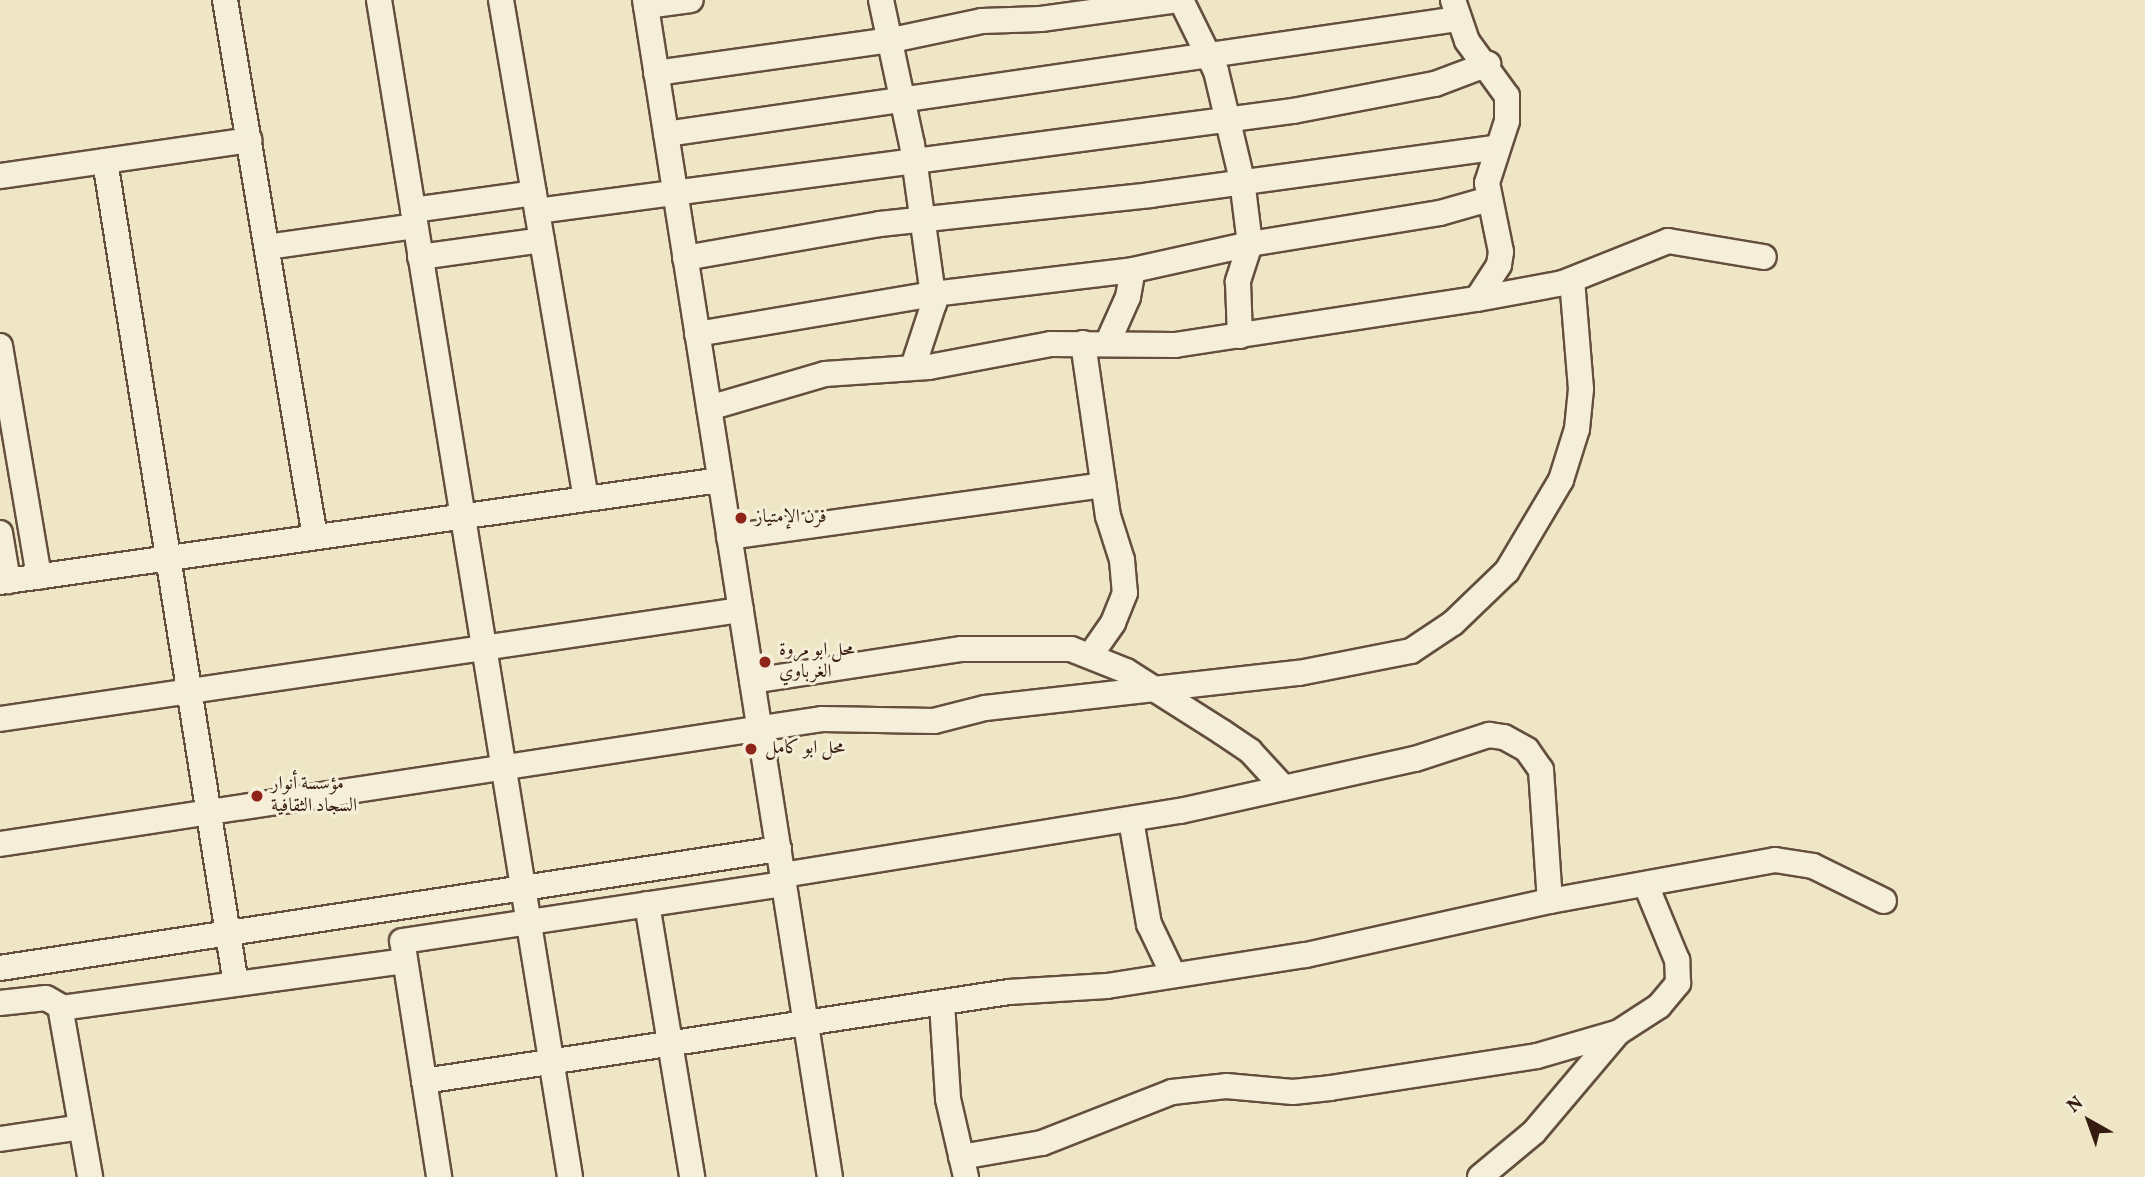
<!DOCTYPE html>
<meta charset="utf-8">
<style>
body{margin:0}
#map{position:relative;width:2145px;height:1177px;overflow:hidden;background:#efe6c5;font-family:Vollkorn,Amiri,serif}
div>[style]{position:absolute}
.roads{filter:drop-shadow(2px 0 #644e3e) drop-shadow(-2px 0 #644e3e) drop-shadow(0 2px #644e3e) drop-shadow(0 -2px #644e3e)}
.minor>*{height:24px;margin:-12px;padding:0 12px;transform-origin:12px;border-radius:12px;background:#f5efd9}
.dots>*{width:19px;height:19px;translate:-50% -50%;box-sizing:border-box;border:4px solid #f5efd9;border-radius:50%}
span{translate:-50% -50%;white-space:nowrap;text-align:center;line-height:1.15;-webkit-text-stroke:6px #f5efd9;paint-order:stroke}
.poi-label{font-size:19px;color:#361b11}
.left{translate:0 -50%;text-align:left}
.north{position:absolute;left:2054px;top:1086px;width:70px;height:70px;-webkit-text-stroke:5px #f5efd9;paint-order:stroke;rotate:320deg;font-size:19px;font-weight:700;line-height:28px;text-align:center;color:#361b11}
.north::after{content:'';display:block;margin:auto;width:24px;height:32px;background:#361b11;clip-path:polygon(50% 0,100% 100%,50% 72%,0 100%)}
</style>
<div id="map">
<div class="roads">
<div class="minor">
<i style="left:225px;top:0;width:544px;rotate:80.49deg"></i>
<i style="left:379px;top:0;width:1192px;rotate:80.78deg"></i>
<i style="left:501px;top:0;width:506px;rotate:80.33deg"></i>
<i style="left:645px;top:0;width:1191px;rotate:81.07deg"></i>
<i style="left:881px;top:0;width:147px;rotate:77.9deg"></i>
<i style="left:912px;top:144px;width:161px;rotate:82.1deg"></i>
<i style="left:934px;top:303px;width:67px;rotate:108.2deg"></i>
<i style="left:1181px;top:0;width:79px;rotate:63.8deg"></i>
<i style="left:1216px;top:71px;width:112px;rotate:76.6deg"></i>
<i style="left:1242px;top:180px;width:64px;rotate:82.9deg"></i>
<i style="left:1250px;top:244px;width:40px;rotate:108deg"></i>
<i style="left:1238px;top:282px;width:54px;rotate:87.9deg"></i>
<i style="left:1453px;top:0;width:43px;rotate:71.1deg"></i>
<i style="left:1467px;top:41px;width:68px;rotate:54deg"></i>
<i style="left:1507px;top:96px;width:25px;rotate:90deg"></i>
<i style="left:1507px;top:121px;width:65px;rotate:107.9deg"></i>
<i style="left:1487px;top:183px;width:70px;rotate:78.5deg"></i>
<i style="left:1501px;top:252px;width:13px;rotate:99deg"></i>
<i style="left:1499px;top:265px;width:40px;rotate:122.9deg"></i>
<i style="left:646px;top:6px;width:45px;rotate:-7.6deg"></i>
<i style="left:656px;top:73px;width:238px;rotate:-8deg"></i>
<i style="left:892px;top:40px;width:92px;rotate:-11.9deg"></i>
<i style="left:982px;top:21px;width:59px;rotate:-1.9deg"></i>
<i style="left:1041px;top:19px;width:138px;rotate:-7.9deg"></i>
<i style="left:666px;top:134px;width:799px;rotate:-8.27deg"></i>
<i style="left:105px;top:161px;width:833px;rotate:80.96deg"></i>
<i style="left:0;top:176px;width:252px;rotate:-8.2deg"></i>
<i style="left:413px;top:210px;width:122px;rotate:-8deg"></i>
<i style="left:537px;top:211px;width:763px;rotate:-7.54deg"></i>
<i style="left:1293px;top:111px;width:145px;rotate:-10.8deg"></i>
<i style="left:1435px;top:84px;width:57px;rotate:-20.7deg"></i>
<i style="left:267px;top:247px;width:149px;rotate:-8.1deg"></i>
<i style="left:420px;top:257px;width:123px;rotate:-7.9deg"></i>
<i style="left:685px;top:258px;width:198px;rotate:-9.9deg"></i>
<i style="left:880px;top:224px;width:272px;rotate:-6.1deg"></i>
<i style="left:1150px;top:195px;width:348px;rotate:-7.8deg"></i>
<i style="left:697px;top:334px;width:239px;rotate:-9.6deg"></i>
<i style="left:933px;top:294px;width:201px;rotate:-6.8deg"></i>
<i style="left:1133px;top:270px;width:120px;rotate:-12.5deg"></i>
<i style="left:1250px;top:244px;width:193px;rotate:-9.3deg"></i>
<i style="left:1440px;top:213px;width:51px;rotate:-15.9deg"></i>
<i style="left:1083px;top:343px;width:175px;rotate:81.8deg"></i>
<i style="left:1108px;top:516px;width:46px;rotate:72.3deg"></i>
<i style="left:1122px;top:560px;width:33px;rotate:85deg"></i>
<i style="left:1125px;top:593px;width:32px;rotate:112deg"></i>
<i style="left:1113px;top:623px;width:38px;rotate:125deg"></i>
<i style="left:1107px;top:344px;width:51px;rotate:-65.9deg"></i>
<i style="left:1128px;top:297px;width:27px;rotate:-80deg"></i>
<i style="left:0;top:346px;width:234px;rotate:80.4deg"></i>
<i style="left:709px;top:408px;width:121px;rotate:-16.3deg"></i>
<i style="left:825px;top:374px;width:104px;rotate:-3.9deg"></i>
<i style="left:929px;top:367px;width:124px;rotate:-10.7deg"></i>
<i style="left:1051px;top:344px;width:124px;rotate:0.5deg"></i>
<i style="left:1175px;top:345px;width:305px;rotate:-8.7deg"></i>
<i style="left:1477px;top:299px;width:87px;rotate:-10.5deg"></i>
<i style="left:1563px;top:283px;width:113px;rotate:-21.8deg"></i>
<i style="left:1668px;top:241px;width:97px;rotate:9.5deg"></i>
<i style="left:0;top:533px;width:49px;rotate:80.5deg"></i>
<i style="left:729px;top:537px;width:378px;rotate:-7.9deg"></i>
<i style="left:0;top:582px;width:727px;rotate:-8.06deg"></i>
<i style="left:752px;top:681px;width:212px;rotate:-8.7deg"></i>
<i style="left:962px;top:649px;width:109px"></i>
<i style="left:1071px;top:649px;width:59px;rotate:21.8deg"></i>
<i style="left:1126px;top:671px;width:114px;rotate:32.4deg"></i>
<i style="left:1222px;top:732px;width:34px;rotate:34deg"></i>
<i style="left:1250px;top:751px;width:50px;rotate:47.4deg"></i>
<i style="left:0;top:719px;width:749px;rotate:-8.37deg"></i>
<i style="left:1131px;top:820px;width:106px;rotate:80.2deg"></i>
<i style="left:1149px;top:924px;width:53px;rotate:64.4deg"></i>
<i style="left:0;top:844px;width:831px;rotate:-8.65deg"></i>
<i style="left:822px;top:719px;width:112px;rotate:1deg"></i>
<i style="left:934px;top:721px;width:53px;rotate:-14.3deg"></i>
<i style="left:985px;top:708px;width:316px;rotate:-6.4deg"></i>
<i style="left:1299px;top:673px;width:114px;rotate:-11.1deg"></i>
<i style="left:1411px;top:651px;width:50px;rotate:-33.7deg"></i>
<i style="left:1453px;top:623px;width:75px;rotate:-43.9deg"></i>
<i style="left:1507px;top:571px;width:106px;rotate:-59.3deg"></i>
<i style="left:1561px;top:480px;width:53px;rotate:-72.6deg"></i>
<i style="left:1577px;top:429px;width:40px;rotate:-84.3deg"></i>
<i style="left:1581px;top:389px;width:109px;rotate:-94.7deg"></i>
<i style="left:783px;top:875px;width:402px;rotate:-9.2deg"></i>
<i style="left:1180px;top:811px;width:241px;rotate:-12.5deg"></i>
<i style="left:1415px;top:759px;width:78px;rotate:-18deg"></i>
<i style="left:1489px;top:735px;width:15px;rotate:8deg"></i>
<i style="left:1504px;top:737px;width:26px;rotate:29deg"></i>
<i style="left:1527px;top:750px;width:24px;rotate:55deg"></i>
<i style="left:1541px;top:770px;width:131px;rotate:86.1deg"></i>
<i style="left:647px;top:904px;width:277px;rotate:80.6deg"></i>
<i style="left:402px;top:941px;width:386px;rotate:-8.5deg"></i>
<i style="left:403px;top:946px;width:234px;rotate:81.1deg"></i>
<i style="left:0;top:968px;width:788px;rotate:-8.69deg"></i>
<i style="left:0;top:1003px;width:46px;rotate:-6.2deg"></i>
<i style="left:46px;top:998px;width:16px;rotate:30deg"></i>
<i style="left:60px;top:1006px;width:174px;rotate:80deg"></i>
<i style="left:942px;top:1003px;width:96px;rotate:86.4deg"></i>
<i style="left:948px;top:1099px;width:80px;rotate:77deg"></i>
<i style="left:61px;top:1008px;width:347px;rotate:-7.8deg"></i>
<i style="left:424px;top:1081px;width:592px;rotate:-8.65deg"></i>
<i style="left:1009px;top:992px;width:98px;rotate:-3.5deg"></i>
<i style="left:1107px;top:986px;width:201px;rotate:-8.9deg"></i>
<i style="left:1306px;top:955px;width:250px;rotate:-12.5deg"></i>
<i style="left:1550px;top:901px;width:229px;rotate:-10.3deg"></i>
<i style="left:1775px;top:860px;width:38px;rotate:9deg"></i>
<i style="left:1813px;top:866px;width:79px;rotate:26.2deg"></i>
<i style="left:0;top:1139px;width:82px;rotate:-8.4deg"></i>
<i style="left:961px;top:1157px;width:82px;rotate:-9.8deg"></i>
<i style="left:1042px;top:1143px;width:140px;rotate:-21.4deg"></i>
<i style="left:1172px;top:1092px;width:54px;rotate:-6.3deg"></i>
<i style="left:1226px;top:1086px;width:67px;rotate:5.1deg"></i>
<i style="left:1293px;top:1092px;width:37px;rotate:-6deg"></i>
<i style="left:1330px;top:1088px;width:209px;rotate:-8.8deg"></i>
<i style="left:1537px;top:1056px;width:85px;rotate:-16.3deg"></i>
<i style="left:1619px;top:1032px;width:48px;rotate:-33deg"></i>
<i style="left:1659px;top:1006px;width:30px;rotate:-50deg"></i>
<i style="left:1678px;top:983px;width:23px;rotate:-92deg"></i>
<i style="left:1677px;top:960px;width:81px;rotate:-112.5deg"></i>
<i style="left:1480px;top:1177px;width:70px;rotate:-39.8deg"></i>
<i style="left:1534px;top:1132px;width:127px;rotate:-49.8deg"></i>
</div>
</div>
<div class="dots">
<i style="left:741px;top:518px;background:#8f2418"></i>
<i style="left:765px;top:662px;background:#8f2418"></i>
<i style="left:751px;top:749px;background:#8f2418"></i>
<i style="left:257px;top:796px;background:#8f2418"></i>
</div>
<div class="poi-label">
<span class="left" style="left:755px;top:518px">فرن الإمتياز</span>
<span class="left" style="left:779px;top:662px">محل ابو مروة<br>الغرباوي</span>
<span class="left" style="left:765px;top:749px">محل ابو كامل</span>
<span class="left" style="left:271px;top:796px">مؤسسة أنوار<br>السجاد الثقافية</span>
</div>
<div class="north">N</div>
</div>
